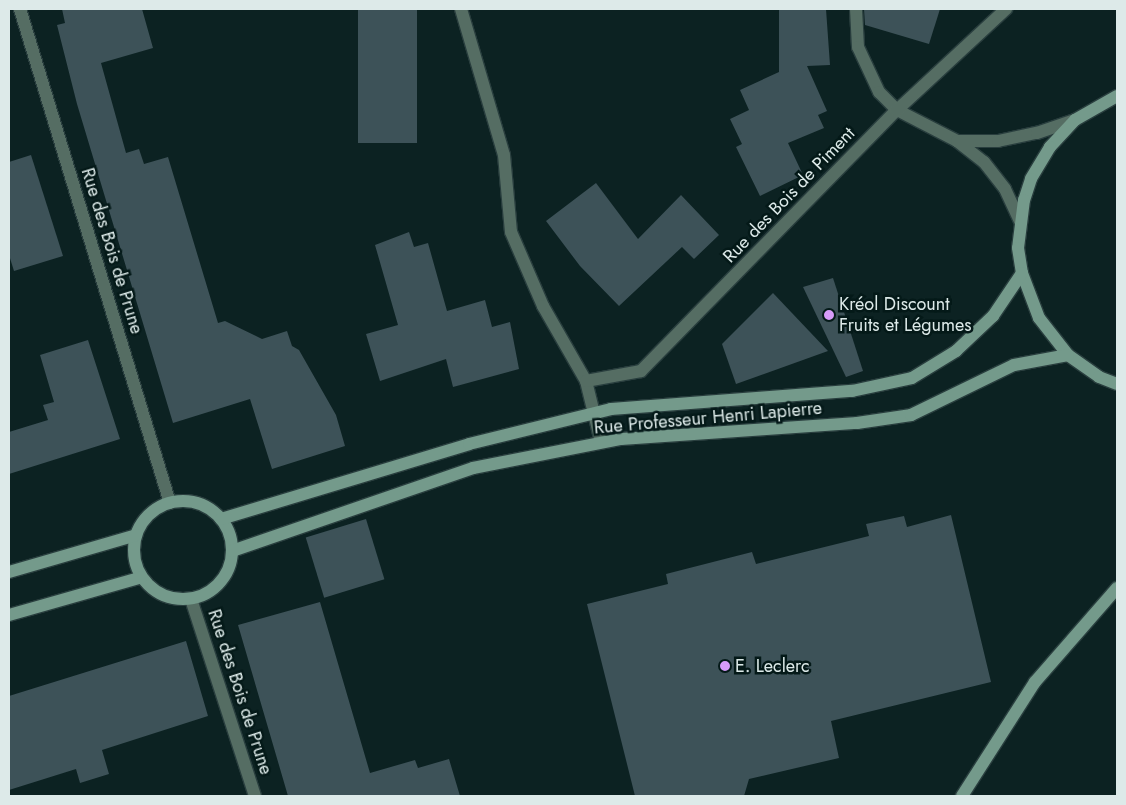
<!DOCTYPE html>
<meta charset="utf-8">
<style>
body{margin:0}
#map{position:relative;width:1126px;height:805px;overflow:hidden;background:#0c2222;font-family:Jost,sans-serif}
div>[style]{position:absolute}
.building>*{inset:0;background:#3d5258;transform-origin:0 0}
.roads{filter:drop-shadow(1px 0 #293e3e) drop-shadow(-1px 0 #293e3e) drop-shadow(0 1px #293e3e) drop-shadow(0 -1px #293e3e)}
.minor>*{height:12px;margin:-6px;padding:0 6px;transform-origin:6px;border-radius:6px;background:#556d63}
.secondary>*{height:12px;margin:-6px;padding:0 6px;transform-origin:6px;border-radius:6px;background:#749a8b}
.secondary>.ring{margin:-6px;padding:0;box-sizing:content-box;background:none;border:12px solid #749a8b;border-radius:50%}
.dots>*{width:14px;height:14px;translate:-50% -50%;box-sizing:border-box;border:2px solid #041918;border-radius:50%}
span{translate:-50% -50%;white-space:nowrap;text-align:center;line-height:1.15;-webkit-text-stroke:5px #041918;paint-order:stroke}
.street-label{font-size:18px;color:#ddeae9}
.poi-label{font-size:18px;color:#ddeae9}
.left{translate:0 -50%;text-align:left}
.frame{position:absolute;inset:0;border:10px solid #ddeae9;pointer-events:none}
</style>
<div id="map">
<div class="building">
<i style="clip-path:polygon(62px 9px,142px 9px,153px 48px,101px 63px,126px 153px,139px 149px,144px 164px,168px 157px,218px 323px,225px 321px,262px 339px,287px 331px,292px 346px,299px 350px,336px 415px,345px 446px,272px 469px,250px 399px,173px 423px,77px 104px,57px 25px,65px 23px)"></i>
<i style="left:358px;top:9px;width:59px;height:134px"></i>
<i style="clip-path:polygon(779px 9px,826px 9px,830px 65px,807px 66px,827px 111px,818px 115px,824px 128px,788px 143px,803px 175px,760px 196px,736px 147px,742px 144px,730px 119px,749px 110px,740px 90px,779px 72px)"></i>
<i style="clip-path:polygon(864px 9px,940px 9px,929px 44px,865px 25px)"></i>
<i style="clip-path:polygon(31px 155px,63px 256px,14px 271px,9px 255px,9px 162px)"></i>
<i style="clip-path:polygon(596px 183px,638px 239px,681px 195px,719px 235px,694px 259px,682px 247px,619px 306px,580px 266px,546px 221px)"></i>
<i style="clip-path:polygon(409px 232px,414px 247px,428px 243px,447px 311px,485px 300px,492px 327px,510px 322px,519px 369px,453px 387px,446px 359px,380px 381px,366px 334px,398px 325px,375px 245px)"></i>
<i style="clip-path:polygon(833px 278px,863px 371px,846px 377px,803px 287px)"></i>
<i style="clip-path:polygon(773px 293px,828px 351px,736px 384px,722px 344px)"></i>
<i style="clip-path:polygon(88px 340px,120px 439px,9px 474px,9px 432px,48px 420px,43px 405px,54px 402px,40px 355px)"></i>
<i style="clip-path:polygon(951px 515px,991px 682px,831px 721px,839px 758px,749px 779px,744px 796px,635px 796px,587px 604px,668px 584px,666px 574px,752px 552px,756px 564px,869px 536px,866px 524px,904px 516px,907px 527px)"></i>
<i style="left:366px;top:519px;width:63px;height:63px;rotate:73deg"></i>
<i style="clip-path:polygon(320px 602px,370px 773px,415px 760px,418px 768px,449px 759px,460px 796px,288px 796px,238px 625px)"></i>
<i style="clip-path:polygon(186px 641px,208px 716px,102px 750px,109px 774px,80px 783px,76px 769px,9px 790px,9px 696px)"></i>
</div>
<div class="roads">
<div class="minor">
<i style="left:20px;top:9px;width:516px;rotate:73.11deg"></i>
<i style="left:461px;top:9px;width:152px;rotate:73.6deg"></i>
<i style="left:504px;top:155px;width:77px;rotate:84.8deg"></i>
<i style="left:511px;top:232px;width:81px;rotate:66.6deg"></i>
<i style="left:543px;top:306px;width:86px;rotate:60.2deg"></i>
<i style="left:586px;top:381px;width:63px;rotate:76.2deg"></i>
<i style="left:856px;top:9px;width:38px;rotate:87deg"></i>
<i style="left:858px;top:47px;width:50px;rotate:65deg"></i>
<i style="left:879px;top:92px;width:25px;rotate:45deg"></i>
<i style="left:897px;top:110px;width:68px;rotate:27.3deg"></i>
<i style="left:957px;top:141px;width:34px;rotate:38deg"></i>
<i style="left:984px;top:162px;width:34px;rotate:52deg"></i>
<i style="left:1005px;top:189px;width:35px;rotate:65deg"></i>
<i style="left:957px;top:141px;width:41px"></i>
<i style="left:998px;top:141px;width:40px;rotate:-12deg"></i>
<i style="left:1037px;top:133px;width:40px;rotate:-18.9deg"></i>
<i style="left:586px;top:381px;width:56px;rotate:-10.3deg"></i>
<i style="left:641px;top:371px;width:366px;rotate:-45.6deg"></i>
<i style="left:897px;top:110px;width:149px;rotate:-42.8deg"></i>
<i style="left:191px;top:599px;width:207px;rotate:72deg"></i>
</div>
<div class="secondary">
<i style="left:1117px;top:96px;width:48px;rotate:150.3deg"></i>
<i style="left:1075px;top:120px;width:37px;rotate:133deg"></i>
<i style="left:1050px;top:147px;width:37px;rotate:121deg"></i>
<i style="left:1031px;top:179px;width:22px;rotate:108deg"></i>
<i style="left:1024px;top:200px;width:48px;rotate:97.1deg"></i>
<i style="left:1018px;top:248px;width:25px;rotate:81deg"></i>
<i style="left:1022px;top:273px;width:48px;rotate:69.3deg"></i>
<i style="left:1039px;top:318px;width:47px;rotate:51.9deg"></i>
<i style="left:1068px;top:355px;width:38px;rotate:35deg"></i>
<i style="left:1099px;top:377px;width:19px;rotate:21deg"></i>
<i class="ring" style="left:134px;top:501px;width:86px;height:86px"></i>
<i style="left:221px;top:519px;width:259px;rotate:-16.8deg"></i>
<i style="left:469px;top:444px;width:146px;rotate:-13.8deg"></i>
<i style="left:611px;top:409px;width:242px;rotate:-4.3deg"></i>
<i style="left:852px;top:391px;width:61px;rotate:-12.2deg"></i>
<i style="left:912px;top:378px;width:52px;rotate:-31.5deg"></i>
<i style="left:956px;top:351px;width:51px;rotate:-43.4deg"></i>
<i style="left:993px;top:316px;width:52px;rotate:-56deg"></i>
<i style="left:232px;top:551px;width:255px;rotate:-19deg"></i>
<i style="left:473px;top:468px;width:151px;rotate:-11.1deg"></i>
<i style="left:621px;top:439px;width:237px;rotate:-3.9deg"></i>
<i style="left:857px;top:423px;width:55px;rotate:-8.4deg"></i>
<i style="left:911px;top:415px;width:114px;rotate:-25.9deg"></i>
<i style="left:1014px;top:365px;width:55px;rotate:-10.5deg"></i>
<i style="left:9px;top:572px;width:132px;rotate:-16.2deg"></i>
<i style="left:9px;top:615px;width:138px;rotate:-15.9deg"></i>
<i style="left:962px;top:796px;width:135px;rotate:-57.4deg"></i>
<i style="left:1035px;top:682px;width:125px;rotate:-48.9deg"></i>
</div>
</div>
<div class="dots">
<i style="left:829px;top:315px;background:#d79bf9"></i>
<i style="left:725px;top:666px;background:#d79bf9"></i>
</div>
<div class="street-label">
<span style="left:789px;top:195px;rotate:-46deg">Rue des Bois de Piment</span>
<span style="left:112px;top:251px;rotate:73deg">Rue des Bois de Prune</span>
<span style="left:708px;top:418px;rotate:-5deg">Rue Professeur Henri Lapierre</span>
<span style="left:240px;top:692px;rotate:72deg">Rue des Bois de Prune</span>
</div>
<div class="poi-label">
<span class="left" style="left:839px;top:315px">Kréol Discount<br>Fruits et Légumes</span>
<span class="left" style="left:735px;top:666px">E. Leclerc</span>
</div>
<div class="frame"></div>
</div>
